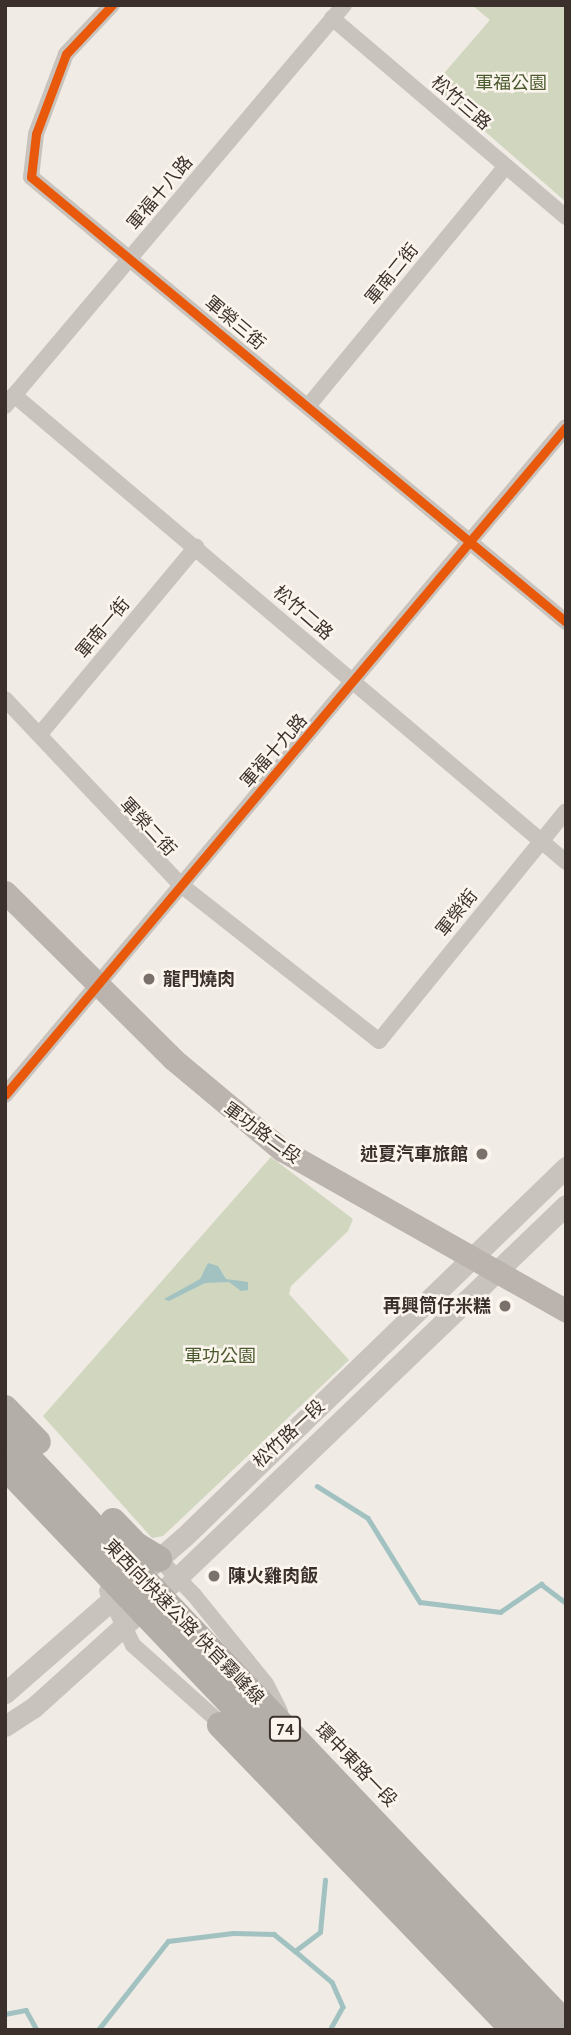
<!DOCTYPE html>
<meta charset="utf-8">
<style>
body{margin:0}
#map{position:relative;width:571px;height:2035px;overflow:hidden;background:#f0ebe5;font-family:"PT Sans","Noto Sans TC",sans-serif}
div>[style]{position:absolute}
.green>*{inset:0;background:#d1d6bf}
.water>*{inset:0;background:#a1c2c1}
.stream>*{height:4.5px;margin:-2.25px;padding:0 2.25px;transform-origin:2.25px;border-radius:2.25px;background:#a1c2c1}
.minor>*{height:16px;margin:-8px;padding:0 8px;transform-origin:8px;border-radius:8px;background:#c9c3be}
.tertiary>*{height:21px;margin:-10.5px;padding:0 10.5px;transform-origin:10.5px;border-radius:10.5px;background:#c9c3be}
.secondary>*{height:23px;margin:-11.5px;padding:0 11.5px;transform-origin:11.5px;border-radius:11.5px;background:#bab3ae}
.trunk>*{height:26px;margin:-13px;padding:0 13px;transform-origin:13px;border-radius:13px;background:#b4aea8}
.cycleway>*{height:9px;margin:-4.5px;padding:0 4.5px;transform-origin:4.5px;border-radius:4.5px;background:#e8590c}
.dots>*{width:19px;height:19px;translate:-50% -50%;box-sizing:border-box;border:4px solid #fbf5ee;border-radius:50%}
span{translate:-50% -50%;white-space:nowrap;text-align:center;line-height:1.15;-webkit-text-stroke:5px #fbf5ee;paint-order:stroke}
.shield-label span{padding:2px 5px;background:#fbf5ee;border:2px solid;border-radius:5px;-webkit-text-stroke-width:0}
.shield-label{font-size:16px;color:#3b302b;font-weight:700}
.park-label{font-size:18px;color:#4a5a2e}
.street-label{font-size:18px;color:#3b302b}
.poi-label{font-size:18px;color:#3b302b;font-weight:700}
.left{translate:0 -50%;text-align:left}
.right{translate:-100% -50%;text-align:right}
.frame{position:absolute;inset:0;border:7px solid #3b302b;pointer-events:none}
</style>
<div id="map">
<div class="green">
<i style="clip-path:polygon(472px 5px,566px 5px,566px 202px,433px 86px,490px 20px)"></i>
<i style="clip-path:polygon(271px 1157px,353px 1219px,348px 1231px,291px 1286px,289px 1294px,349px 1360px,163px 1536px,152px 1538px,43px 1416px)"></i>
</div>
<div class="water">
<i style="clip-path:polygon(208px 1263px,218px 1266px,226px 1279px,248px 1282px,248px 1290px,241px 1291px,229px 1282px,205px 1283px,169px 1301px,164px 1299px,200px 1279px)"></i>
</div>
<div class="stream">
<i style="left:317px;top:1486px;width:60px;rotate:32.1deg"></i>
<i style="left:368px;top:1518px;width:99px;rotate:58.2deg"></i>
<i style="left:420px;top:1602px;width:81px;rotate:7.1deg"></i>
<i style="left:500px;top:1612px;width:50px;rotate:-34.3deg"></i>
<i style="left:541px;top:1584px;width:31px;rotate:37deg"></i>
<i style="left:295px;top:1951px;width:48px;rotate:40deg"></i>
<i style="left:332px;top:1982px;width:27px;rotate:66deg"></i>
<i style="left:343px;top:2007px;width:26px;rotate:119deg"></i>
<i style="left:5px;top:2014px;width:21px;rotate:-11deg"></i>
<i style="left:26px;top:2010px;width:23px;rotate:61deg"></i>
<i style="left:98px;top:2030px;width:113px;rotate:-51.8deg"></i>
<i style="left:168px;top:1941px;width:65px;rotate:-7deg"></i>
<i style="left:233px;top:1933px;width:41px;rotate:1.4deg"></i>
<i style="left:274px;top:1934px;width:27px;rotate:39deg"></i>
<i style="left:295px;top:1951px;width:31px;rotate:-37deg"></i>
<i style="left:320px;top:1932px;width:52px;rotate:-84.5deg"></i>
</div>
<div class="minor">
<i style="left:112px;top:5px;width:67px;rotate:133.2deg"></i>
<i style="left:66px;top:54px;width:85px;rotate:110.6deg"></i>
<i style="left:36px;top:134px;width:43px;rotate:96.6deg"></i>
<i style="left:31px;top:177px;width:696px;rotate:39.75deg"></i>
<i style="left:332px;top:18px;width:307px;rotate:40.4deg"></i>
<i style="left:14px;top:395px;width:723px;rotate:40.23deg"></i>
<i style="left:309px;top:405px;width:308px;rotate:-50.5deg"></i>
<i style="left:5px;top:406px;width:525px;rotate:-49.79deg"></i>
<i style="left:5px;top:699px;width:256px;rotate:46.6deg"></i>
<i style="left:181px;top:885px;width:252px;rotate:38.2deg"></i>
<i style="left:379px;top:1041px;width:296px;rotate:-50.9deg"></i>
<i style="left:40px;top:734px;width:244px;rotate:-50.2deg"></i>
<i style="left:5px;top:1095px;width:872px;rotate:-49.98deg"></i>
<i style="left:150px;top:1557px;width:9px;rotate:13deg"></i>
<i style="left:159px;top:1559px;width:50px;rotate:45.8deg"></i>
<i style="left:194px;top:1595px;width:114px;rotate:51deg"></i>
<i style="left:266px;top:1684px;width:31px;rotate:63deg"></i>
<i style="left:107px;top:1591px;width:60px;rotate:64.3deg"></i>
<i style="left:133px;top:1645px;width:126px;rotate:41.8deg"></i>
</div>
<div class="tertiary">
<i style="left:5px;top:1693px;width:237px;rotate:-41.1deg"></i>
<i style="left:184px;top:1537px;width:532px;rotate:-44.09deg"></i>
<i style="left:5px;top:1726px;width:33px;rotate:-33deg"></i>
<i style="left:33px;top:1708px;width:194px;rotate:-42.1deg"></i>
<i style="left:177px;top:1578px;width:539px;rotate:-43.8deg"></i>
</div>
<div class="secondary">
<i style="left:5px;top:892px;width:237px;rotate:44.8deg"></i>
<i style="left:173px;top:1059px;width:142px;rotate:39.9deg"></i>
<i style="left:282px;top:1150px;width:326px;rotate:29.5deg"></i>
</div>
<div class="trunk">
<i style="left:5px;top:1408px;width:47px;rotate:45.9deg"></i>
<i style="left:5px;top:1433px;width:815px;rotate:46.49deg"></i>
<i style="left:5px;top:1467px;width:778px;rotate:46.35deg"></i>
<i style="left:113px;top:1521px;width:33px;rotate:46deg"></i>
<i style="left:136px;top:1545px;width:27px;rotate:31deg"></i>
<i style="left:220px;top:1725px;width:424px;rotate:46.1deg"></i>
</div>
<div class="cycleway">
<i style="left:112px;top:5px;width:67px;rotate:133.2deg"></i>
<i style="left:66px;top:54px;width:85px;rotate:110.6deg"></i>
<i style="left:36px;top:134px;width:43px;rotate:96.6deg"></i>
<i style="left:31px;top:177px;width:696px;rotate:39.75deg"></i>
<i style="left:5px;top:1095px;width:872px;rotate:-49.98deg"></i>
</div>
<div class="dots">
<i style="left:149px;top:979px;background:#7a716c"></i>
<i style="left:482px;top:1154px;background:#7a716c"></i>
<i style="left:505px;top:1306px;background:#7a716c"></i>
<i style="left:214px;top:1576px;background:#7a716c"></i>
</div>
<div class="shield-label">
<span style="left:285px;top:1729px">74</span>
</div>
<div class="park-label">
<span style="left:511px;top:83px">軍福公園</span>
<span style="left:220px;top:1356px">軍功公園</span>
</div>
<div class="street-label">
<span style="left:461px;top:103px;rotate:41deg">松竹三路</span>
<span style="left:160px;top:193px;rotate:-50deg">軍福十八路</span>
<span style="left:392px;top:274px;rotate:-51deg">軍南二街</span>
<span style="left:235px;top:323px;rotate:40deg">軍榮三街</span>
<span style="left:303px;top:613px;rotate:41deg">松竹二路</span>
<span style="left:103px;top:628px;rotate:-50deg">軍南一街</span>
<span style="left:274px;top:751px;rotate:-49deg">軍福十九路</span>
<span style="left:148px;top:827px;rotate:47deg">軍榮二街</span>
<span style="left:457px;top:913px;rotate:-51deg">軍榮街</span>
<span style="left:262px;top:1133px;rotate:36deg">軍功路二段</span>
<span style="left:289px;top:1434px;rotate:-43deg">松竹路一段</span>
<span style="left:184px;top:1622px;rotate:46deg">東西向快速公路 快官霧峰線</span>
<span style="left:356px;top:1765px;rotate:46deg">環中東路一段</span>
</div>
<div class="poi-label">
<span class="left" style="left:163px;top:979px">龍門燒肉</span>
<span class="right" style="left:468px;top:1154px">述夏汽車旅館</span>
<span class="right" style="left:491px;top:1306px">再興筒仔米糕</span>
<span class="left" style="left:228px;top:1576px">陳火雞肉飯</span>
</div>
<div class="frame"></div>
</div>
